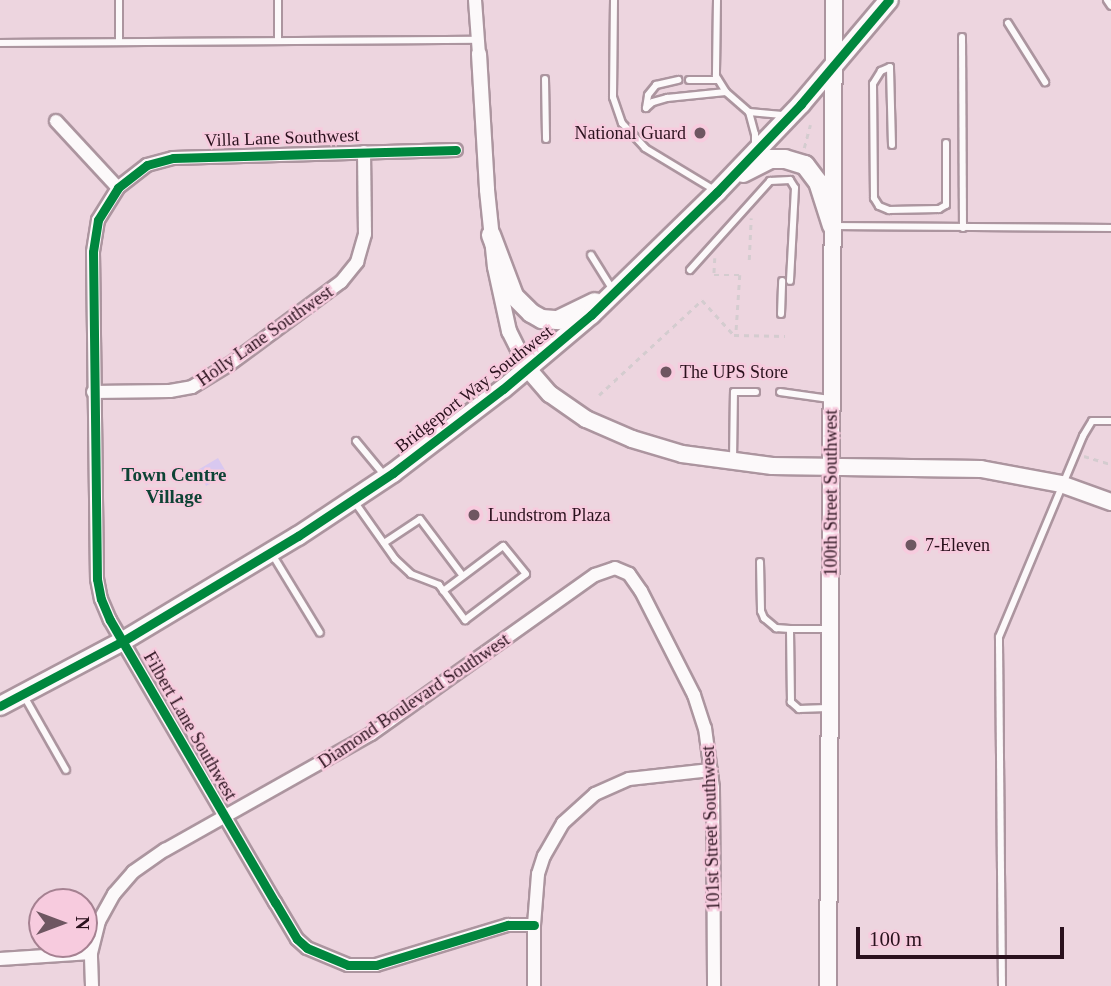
<!DOCTYPE html>
<style>
body{margin:0}
#map{position:relative;width:1111px;height:986px;overflow:hidden;background:#edd5df;font-family:Georgia,serif}
div>[style]{position:absolute}
.green>*{inset:0;background:#d8c8f0}
.path>*{height:2.5px;margin-top:-1.25px;transform-origin:0;background:repeating-linear-gradient(90deg,#d4cccf 0 5px,transparent 0 10px)}
.roads{filter:drop-shadow(2px 0 #ac959f) drop-shadow(-2px 0 #ac959f) drop-shadow(0 2px #ac959f) drop-shadow(0 -2px #ac959f)}
.service>*{height:6px;margin:-3px;padding:0 3px;transform-origin:3px;border-radius:3px;background:#fcf9fa}
.minor>*{height:12px;margin:-6px;padding:0 6px;transform-origin:6px;border-radius:6px;background:#fcf9fa}
.tertiary>*{height:14px;margin:-7px;padding:0 7px;transform-origin:7px;border-radius:7px;background:#fcf9fa}
.secondary>*{height:16px;margin:-8px;padding:0 8px;transform-origin:8px;border-radius:8px;background:#fcf9fa}
.primary>*{height:18px;margin:-9px;padding:0 9px;transform-origin:9px;border-radius:9px;background:#fcf9fa}
.cycleway>*{height:9px;margin:-4.5px;padding:0 4.5px;transform-origin:4.5px;border-radius:4.5px;background:#00873e}
.dots>*{width:19px;height:19px;translate:-50% -50%;box-sizing:border-box;border:4px solid #f7cbde;border-radius:50%}
span{translate:-50% -50%;white-space:nowrap;text-align:center;line-height:1.15;-webkit-text-stroke:5px #f7cbde;paint-order:stroke}
.poi-label{font-size:18px;color:#2a111d}
.right{translate:-100% -50%;text-align:right}
.left{translate:0 -50%;text-align:left}
.street-label{font-size:18px;color:#2a111d}
.neighbourhood-label{font-size:19px;color:#0e4335;font-weight:700}
.north{position:absolute;left:28px;top:888px;width:70px;height:70px;box-sizing:border-box;background:#f7cbde;border:2px solid #a58191;border-radius:50%;rotate:90deg;font-size:19px;font-weight:700;line-height:28px;text-align:center;color:#2a111d}
.north::after{content:'';display:block;margin:auto;width:24px;height:32px;background:#6e5661;clip-path:polygon(50% 0,100% 100%,50% 72%,0 100%)}
.scale{position:absolute;left:856px;top:927px;width:208px;height:32px;box-sizing:border-box;border:4px solid #2a111d;border-top:0;padding-left:9px;font-size:21px;line-height:24px;white-space:nowrap;color:#2a111d;-webkit-text-stroke:5px #f7cbde;paint-order:stroke}
</style>
<div id="map">
<div class="green">
<i style="clip-path:polygon(218px 458px,225px 470px,213px 477px,215px 481px,206px 486px,202px 478px,195px 482px,191px 474px)"></i>
</div>
<div class="path">
<i style="left:804px;top:148px;width:24px;rotate:-75deg"></i>
<i style="left:715px;top:258px;width:17px;rotate:93deg"></i>
<i style="left:714px;top:275px;width:26px"></i>
<i style="left:740px;top:275px;width:60px;rotate:93.8deg"></i>
<i style="left:749px;top:260px;width:42px;rotate:-87.3deg"></i>
<i style="left:599px;top:395px;width:140px;rotate:-42.7deg"></i>
<i style="left:702px;top:300px;width:47px;rotate:47.6deg"></i>
<i style="left:734px;top:335px;width:51px;rotate:1.1deg"></i>
<i style="left:1084px;top:456px;width:28px;rotate:17deg"></i>
</div>
<div class="roads">
<div class="service">
<i style="left:119px;top:0;width:42px;rotate:90deg"></i>
<i style="left:278px;top:0;width:41px;rotate:90deg"></i>
<i style="left:614px;top:0;width:97px;rotate:90.6deg"></i>
<i style="left:613px;top:97px;width:28px;rotate:71deg"></i>
<i style="left:622px;top:123px;width:34px;rotate:47deg"></i>
<i style="left:645px;top:148px;width:83px;rotate:31.2deg"></i>
<i style="left:717px;top:0;width:76px;rotate:90.8deg"></i>
<i style="left:716px;top:76px;width:19px;rotate:58deg"></i>
<i style="left:726px;top:92px;width:30px;rotate:41deg"></i>
<i style="left:749px;top:112px;width:23px;rotate:75deg"></i>
<i style="left:755px;top:134px;width:12px;rotate:90deg"></i>
<i style="left:1107px;top:0;width:7px;rotate:56deg"></i>
<i style="left:1008px;top:23px;width:70px;rotate:57.9deg"></i>
<i style="left:962px;top:37px;width:191px;rotate:89.7deg"></i>
<i style="left:0;top:43px;width:478px;rotate:-0.4deg"></i>
<i style="left:545px;top:79px;width:60px;rotate:89deg"></i>
<i style="left:689px;top:80px;width:29px"></i>
<i style="left:646px;top:108px;width:9px;rotate:-41deg"></i>
<i style="left:653px;top:102px;width:15px;rotate:-16deg"></i>
<i style="left:667px;top:98px;width:59px;rotate:-5.8deg"></i>
<i style="left:646px;top:108px;width:13px;rotate:-81deg"></i>
<i style="left:648px;top:95px;width:13px;rotate:-51deg"></i>
<i style="left:656px;top:85px;width:23px;rotate:-13deg"></i>
<i style="left:749px;top:112px;width:36px;rotate:5deg"></i>
<i style="left:892px;top:145px;width:78px;rotate:-91.5deg"></i>
<i style="left:890px;top:67px;width:10px;rotate:156deg"></i>
<i style="left:881px;top:71px;width:15px;rotate:122deg"></i>
<i style="left:873px;top:84px;width:114px;rotate:89.5deg"></i>
<i style="left:874px;top:198px;width:9px;rotate:58deg"></i>
<i style="left:879px;top:206px;width:11px;rotate:22deg"></i>
<i style="left:889px;top:210px;width:50px;rotate:-1.1deg"></i>
<i style="left:939px;top:209px;width:8px;rotate:-30deg"></i>
<i style="left:946px;top:205px;width:62px;rotate:-90deg"></i>
<i style="left:834px;top:226px;width:277px;rotate:0.4deg"></i>
<i style="left:591px;top:255px;width:40px;rotate:58deg"></i>
<i style="left:690px;top:270px;width:120px;rotate:-48deg"></i>
<i style="left:770px;top:181px;width:20px;rotate:-3deg"></i>
<i style="left:790px;top:180px;width:9px;rotate:58deg"></i>
<i style="left:795px;top:188px;width:93px;rotate:93.1deg"></i>
<i style="left:781px;top:314px;width:33px;rotate:-88deg"></i>
<i style="left:780px;top:392px;width:50px;rotate:8deg"></i>
<i style="left:356px;top:441px;width:45px;rotate:50.4deg"></i>
<i style="left:733px;top:461px;width:69px;rotate:-89.2deg"></i>
<i style="left:734px;top:392px;width:22px"></i>
<i style="left:354px;top:501px;width:71px;rotate:54.7deg"></i>
<i style="left:395px;top:559px;width:22px;rotate:43deg"></i>
<i style="left:411px;top:574px;width:30px;rotate:21deg"></i>
<i style="left:439px;top:585px;width:44px;rotate:53.4deg"></i>
<i style="left:465px;top:620px;width:76px;rotate:-37deg"></i>
<i style="left:526px;top:574px;width:36px;rotate:-129deg"></i>
<i style="left:503px;top:546px;width:75px;rotate:143.1deg"></i>
<i style="left:384px;top:543px;width:43px;rotate:-33.7deg"></i>
<i style="left:420px;top:519px;width:71px;rotate:53deg"></i>
<i style="left:272px;top:554px;width:92px;rotate:58.7deg"></i>
<i style="left:760px;top:562px;width:49px;rotate:88.8deg"></i>
<i style="left:761px;top:611px;width:8px;rotate:67deg"></i>
<i style="left:764px;top:618px;width:16px;rotate:40deg"></i>
<i style="left:776px;top:628px;width:14px;rotate:4deg"></i>
<i style="left:24px;top:696px;width:85px;rotate:60.4deg"></i>
<i style="left:827px;top:708px;width:28px;rotate:178deg"></i>
<i style="left:799px;top:709px;width:11px;rotate:-139deg"></i>
<i style="left:791px;top:702px;width:73px;rotate:-90.8deg"></i>
<i style="left:790px;top:629px;width:38px"></i>
<i style="left:1002px;top:986px;width:349px;rotate:-90.5deg"></i>
<i style="left:999px;top:637px;width:218px;rotate:-67.3deg"></i>
<i style="left:1083px;top:436px;width:17px;rotate:-59deg"></i>
<i style="left:1092px;top:421px;width:19px"></i>
</div>
<div class="minor">
<i style="left:475px;top:0;width:54px;rotate:85.8deg"></i>
<i style="left:56px;top:121px;width:91px;rotate:47.2deg"></i>
<i style="left:456px;top:150px;width:283px;rotate:178.4deg"></i>
<i style="left:173px;top:158px;width:27px;rotate:165deg"></i>
<i style="left:147px;top:165px;width:37px;rotate:142deg"></i>
<i style="left:118px;top:188px;width:38px;rotate:122deg"></i>
<i style="left:98px;top:220px;width:32px;rotate:99deg"></i>
<i style="left:93px;top:252px;width:327px;rotate:89.3deg"></i>
<i style="left:97px;top:579px;width:20px;rotate:79deg"></i>
<i style="left:101px;top:599px;width:23px;rotate:67deg"></i>
<i style="left:110px;top:620px;width:327px;rotate:59.7deg"></i>
<i style="left:275px;top:902px;width:43px;rotate:59.3deg"></i>
<i style="left:297px;top:939px;width:13px;rotate:42deg"></i>
<i style="left:307px;top:948px;width:44px;rotate:22.5deg"></i>
<i style="left:348px;top:965px;width:28px"></i>
<i style="left:376px;top:965px;width:138px;rotate:-16.9deg"></i>
<i style="left:508px;top:925px;width:26px"></i>
<i style="left:93px;top:392px;width:77px;rotate:-0.7deg"></i>
<i style="left:170px;top:391px;width:22px;rotate:-10deg"></i>
<i style="left:192px;top:387px;width:44px;rotate:-31.2deg"></i>
<i style="left:230px;top:364px;width:138px;rotate:-36.5deg"></i>
<i style="left:341px;top:282px;width:26px;rotate:-51deg"></i>
<i style="left:357px;top:262px;width:29px;rotate:-74deg"></i>
<i style="left:365px;top:234px;width:82px;rotate:-90.7deg"></i>
<i style="left:0;top:959px;width:91px;rotate:-3.8deg"></i>
<i style="left:92px;top:986px;width:33px;rotate:-92deg"></i>
<i style="left:91px;top:953px;width:33px;rotate:-76deg"></i>
<i style="left:99px;top:921px;width:31px;rotate:-61deg"></i>
<i style="left:114px;top:894px;width:29px;rotate:-49deg"></i>
<i style="left:133px;top:872px;width:39px;rotate:-35deg"></i>
<i style="left:165px;top:850px;width:236px;rotate:-29.4deg"></i>
<i style="left:371px;top:734px;width:275px;rotate:-35.4deg"></i>
<i style="left:595px;top:575px;width:21px;rotate:-19deg"></i>
<i style="left:615px;top:568px;width:15px;rotate:23deg"></i>
<i style="left:629px;top:574px;width:21px;rotate:55deg"></i>
<i style="left:641px;top:591px;width:117px;rotate:63deg"></i>
<i style="left:694px;top:695px;width:35px;rotate:72deg"></i>
<i style="left:705px;top:728px;width:61px;rotate:82.4deg"></i>
<i style="left:713px;top:788px;width:198px;rotate:89.7deg"></i>
<i style="left:534px;top:986px;width:61px;rotate:-90deg"></i>
<i style="left:534px;top:925px;width:51px;rotate:-85.5deg"></i>
<i style="left:538px;top:874px;width:19px;rotate:-72deg"></i>
<i style="left:544px;top:856px;width:38px;rotate:-60deg"></i>
<i style="left:563px;top:823px;width:43px;rotate:-42.2deg"></i>
<i style="left:595px;top:794px;width:37px;rotate:-24deg"></i>
<i style="left:629px;top:779px;width:82px;rotate:-6.3deg"></i>
</div>
<div class="tertiary">
<i style="left:479px;top:54px;width:136px;rotate:86.6deg"></i>
<i style="left:487px;top:190px;width:77px;rotate:84.1deg"></i>
<i style="left:495px;top:267px;width:66px;rotate:77.7deg"></i>
<i style="left:509px;top:331px;width:42px;rotate:63.4deg"></i>
</div>
<div class="secondary">
<i style="left:528px;top:369px;width:33px;rotate:49deg"></i>
<i style="left:550px;top:394px;width:44px;rotate:34.8deg"></i>
<i style="left:586px;top:419px;width:50px;rotate:23.5deg"></i>
<i style="left:632px;top:439px;width:52px;rotate:16.7deg"></i>
<i style="left:682px;top:454px;width:91px;rotate:7.6deg"></i>
<i style="left:772px;top:466px;width:209px;rotate:0.8deg"></i>
<i style="left:981px;top:469px;width:81px;rotate:10.6deg"></i>
<i style="left:1061px;top:484px;width:53px;rotate:19.8deg"></i>
<i style="left:828px;top:986px;width:986px;rotate:-89.65deg"></i>
</div>
<div class="primary">
<i style="left:743px;top:173px;width:31px;rotate:-27deg"></i>
<i style="left:771px;top:159px;width:14px"></i>
<i style="left:785px;top:159px;width:21px;rotate:17deg"></i>
<i style="left:805px;top:165px;width:21px;rotate:53deg"></i>
<i style="left:818px;top:182px;width:46px;rotate:72.3deg"></i>
<i style="left:491px;top:235px;width:65px;rotate:69.3deg"></i>
<i style="left:514px;top:296px;width:24px;rotate:45deg"></i>
<i style="left:531px;top:313px;width:13px;rotate:29deg"></i>
<i style="left:542px;top:319px;width:16px;rotate:4deg"></i>
<i style="left:558px;top:320px;width:41px;rotate:-25.9deg"></i>
<i style="left:0;top:706px;width:139px;rotate:-27.9deg"></i>
<i style="left:123px;top:641px;width:204px;rotate:-31deg"></i>
<i style="left:298px;top:536px;width:114px;rotate:-33.6deg"></i>
<i style="left:393px;top:473px;width:138px;rotate:-37.4deg"></i>
<i style="left:503px;top:389px;width:115px;rotate:-40.1deg"></i>
<i style="left:591px;top:315px;width:176px;rotate:-44.3deg"></i>
<i style="left:717px;top:192px;width:122px;rotate:-46.3deg"></i>
<i style="left:801px;top:104px;width:136px;rotate:-49.8deg"></i>
</div>
</div>
<div class="cycleway">
<i style="left:456px;top:150px;width:283px;rotate:178.4deg"></i>
<i style="left:173px;top:158px;width:27px;rotate:165deg"></i>
<i style="left:147px;top:165px;width:37px;rotate:142deg"></i>
<i style="left:118px;top:188px;width:38px;rotate:122deg"></i>
<i style="left:98px;top:220px;width:32px;rotate:99deg"></i>
<i style="left:93px;top:252px;width:327px;rotate:89.3deg"></i>
<i style="left:97px;top:579px;width:20px;rotate:79deg"></i>
<i style="left:101px;top:599px;width:23px;rotate:67deg"></i>
<i style="left:110px;top:620px;width:327px;rotate:59.7deg"></i>
<i style="left:275px;top:902px;width:43px;rotate:59.3deg"></i>
<i style="left:297px;top:939px;width:13px;rotate:42deg"></i>
<i style="left:307px;top:948px;width:44px;rotate:22.5deg"></i>
<i style="left:348px;top:965px;width:28px"></i>
<i style="left:376px;top:965px;width:138px;rotate:-16.9deg"></i>
<i style="left:508px;top:925px;width:26px"></i>
<i style="left:0;top:706px;width:139px;rotate:-27.9deg"></i>
<i style="left:123px;top:641px;width:204px;rotate:-31deg"></i>
<i style="left:298px;top:536px;width:114px;rotate:-33.6deg"></i>
<i style="left:393px;top:473px;width:138px;rotate:-37.4deg"></i>
<i style="left:503px;top:389px;width:115px;rotate:-40.1deg"></i>
<i style="left:591px;top:315px;width:176px;rotate:-44.3deg"></i>
<i style="left:717px;top:192px;width:122px;rotate:-46.3deg"></i>
<i style="left:801px;top:104px;width:136px;rotate:-49.8deg"></i>
</div>
<div class="dots">
<i style="left:700px;top:133px;background:#6e5661"></i>
<i style="left:666px;top:372px;background:#6e5661"></i>
<i style="left:474px;top:515px;background:#6e5661"></i>
<i style="left:911px;top:545px;background:#6e5661"></i>
</div>
<div class="poi-label">
<span class="right" style="left:686px;top:133px">National Guard</span>
<span class="left" style="left:680px;top:372px">The UPS Store</span>
<span class="left" style="left:488px;top:515px">Lundstrom Plaza</span>
<span class="left" style="left:925px;top:545px">7-Eleven</span>
</div>
<div class="street-label">
<span style="left:282px;top:138px;rotate:-2deg">Villa Lane Southwest</span>
<span style="left:265px;top:336px;rotate:-35deg">Holly Lane Southwest</span>
<span style="left:474px;top:389px;rotate:-38deg">Bridgeport Way Southwest</span>
<span style="left:831px;top:493px;rotate:-90deg">100th Street Southwest</span>
<span style="left:414px;top:701px;rotate:-34deg">Diamond Boulevard Southwest</span>
<span style="left:190px;top:726px;rotate:60deg">Filbert Lane Southwest</span>
<span style="left:711px;top:828px;rotate:-92deg">101st Street Southwest</span>
</div>
<div class="neighbourhood-label">
<span style="left:174px;top:486px">Town Centre<br>Village</span>
</div>
<div class="north">N</div>
<div class="scale">100 m</div>
</div>
